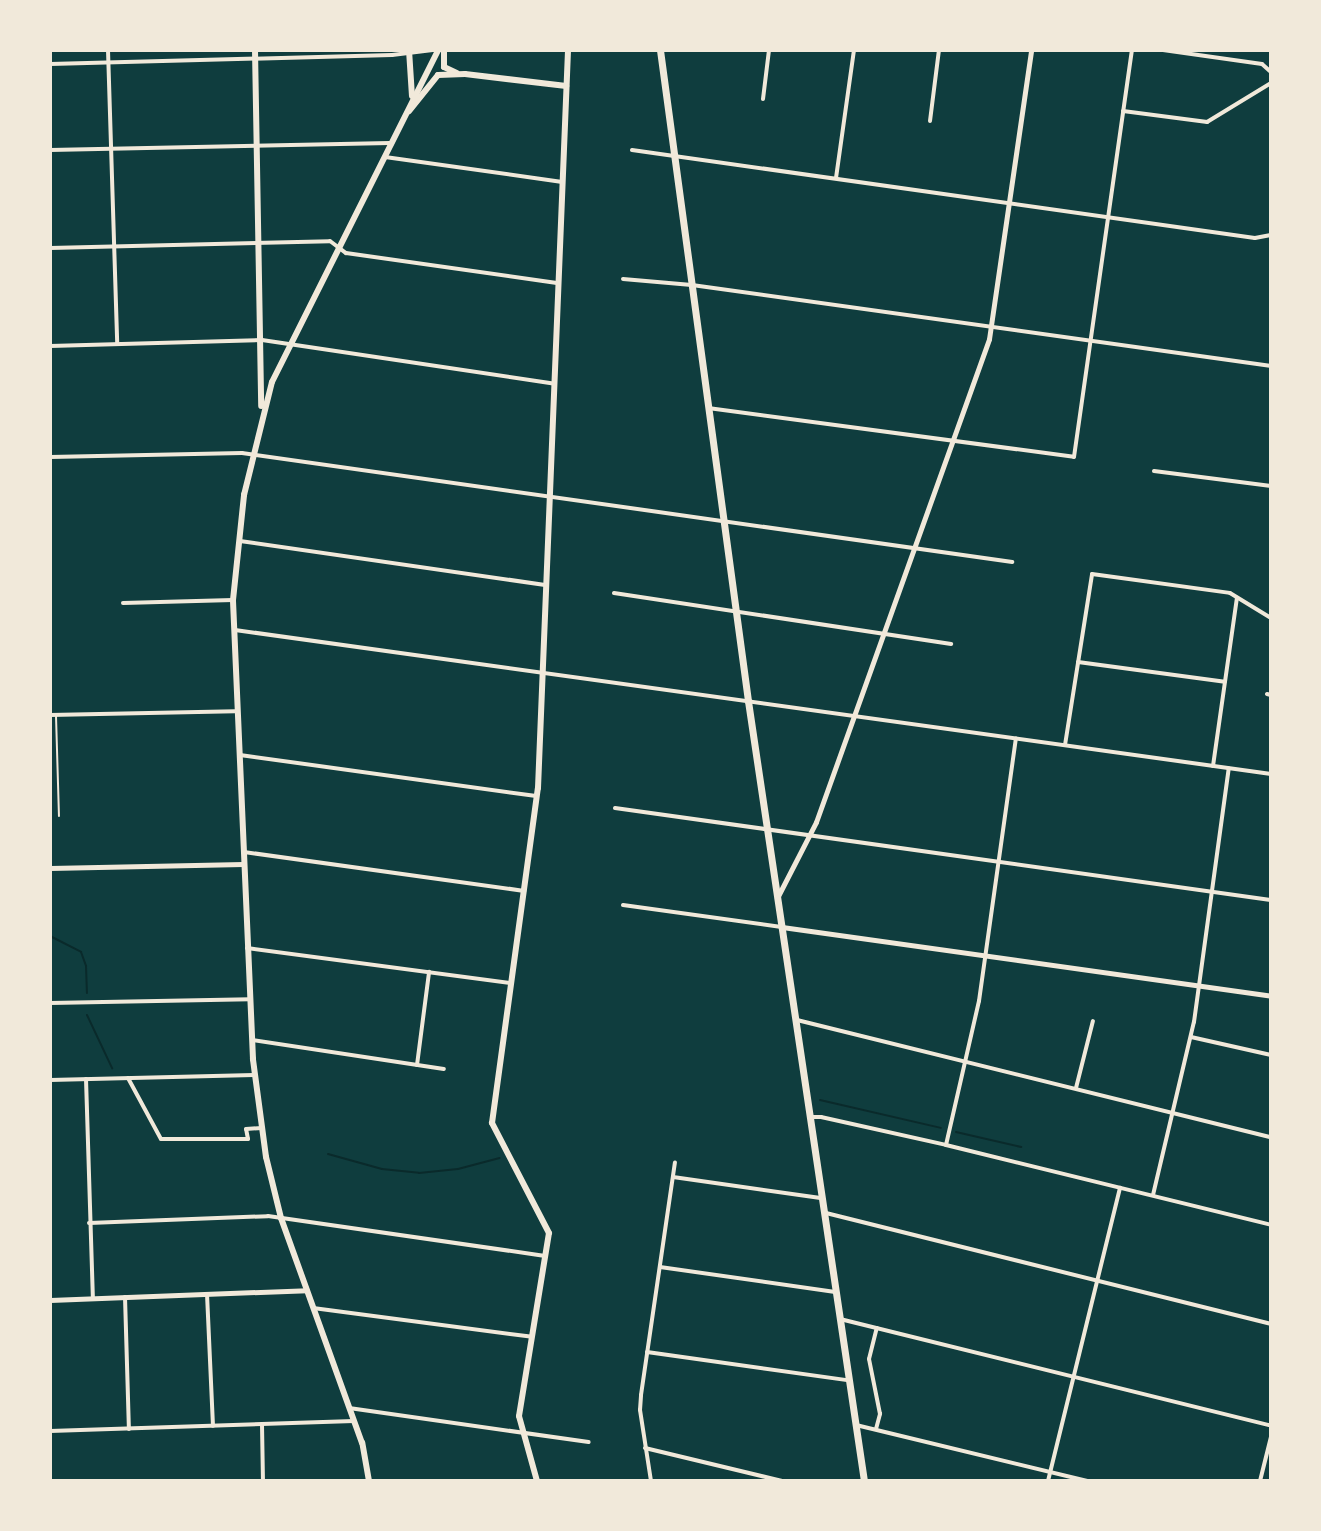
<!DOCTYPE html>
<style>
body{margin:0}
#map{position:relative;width:1321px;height:1531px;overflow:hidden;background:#0f3d3e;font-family:Karla,sans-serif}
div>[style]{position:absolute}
.stream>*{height:2px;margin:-1px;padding:0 1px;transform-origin:1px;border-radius:1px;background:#0a2a2b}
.service>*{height:2px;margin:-1px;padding:0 1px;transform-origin:1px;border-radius:1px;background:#f1e9da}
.minor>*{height:4px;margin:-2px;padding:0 2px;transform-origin:2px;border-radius:2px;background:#f1e9da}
.tertiary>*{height:5px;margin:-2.5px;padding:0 2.5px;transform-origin:2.5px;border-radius:2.5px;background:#f1e9da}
.secondary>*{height:6px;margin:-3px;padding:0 3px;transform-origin:3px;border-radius:3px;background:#f1e9da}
.primary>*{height:7px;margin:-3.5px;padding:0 3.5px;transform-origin:3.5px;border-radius:3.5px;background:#f1e9da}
span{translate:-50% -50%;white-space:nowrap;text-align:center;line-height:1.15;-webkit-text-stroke:8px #f1e9da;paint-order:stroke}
.frame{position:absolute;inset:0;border:52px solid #f1e9da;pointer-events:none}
</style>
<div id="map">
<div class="stream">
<i style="left:50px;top:936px;width:35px;rotate:27deg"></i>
<i style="left:81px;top:952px;width:15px;rotate:70deg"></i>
<i style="left:86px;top:966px;width:27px;rotate:88deg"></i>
<i style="left:87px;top:1015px;width:59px;rotate:64.7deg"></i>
<i style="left:820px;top:1100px;width:124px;rotate:13deg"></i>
<i style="left:956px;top:1132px;width:67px;rotate:13deg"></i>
<i style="left:328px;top:1154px;width:56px;rotate:15.5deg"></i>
<i style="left:382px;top:1169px;width:37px;rotate:6deg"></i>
<i style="left:419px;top:1173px;width:39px;rotate:-6deg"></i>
<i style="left:458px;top:1169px;width:43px;rotate:-14.7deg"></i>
</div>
<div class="service">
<i style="left:56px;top:716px;width:100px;rotate:88.3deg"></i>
</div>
<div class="minor">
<i style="left:108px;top:50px;width:293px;rotate:88.2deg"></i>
<i style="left:1163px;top:50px;width:100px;rotate:8deg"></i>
<i style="left:1262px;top:64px;width:12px;rotate:42deg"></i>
<i style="left:50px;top:64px;width:342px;rotate:-1.5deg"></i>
<i style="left:392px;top:55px;width:41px;rotate:-7deg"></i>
<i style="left:763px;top:99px;width:49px;rotate:-83deg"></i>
<i style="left:1123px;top:111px;width:85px;rotate:7.5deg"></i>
<i style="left:1207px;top:122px;width:75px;rotate:-31.4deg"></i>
<i style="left:930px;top:121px;width:72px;rotate:-82.8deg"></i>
<i style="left:50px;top:150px;width:340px;rotate:-1.2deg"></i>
<i style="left:632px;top:150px;width:629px;rotate:8.04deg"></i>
<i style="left:1255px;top:238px;width:16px;rotate:-11deg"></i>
<i style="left:385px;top:157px;width:179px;rotate:8deg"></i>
<i style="left:836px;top:178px;width:129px;rotate:-82deg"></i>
<i style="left:50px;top:248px;width:280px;rotate:-1.4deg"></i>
<i style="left:330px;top:241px;width:20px;rotate:37deg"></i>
<i style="left:346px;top:253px;width:213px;rotate:8.1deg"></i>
<i style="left:623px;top:279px;width:69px;rotate:5deg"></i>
<i style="left:692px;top:285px;width:585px;rotate:7.96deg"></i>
<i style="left:50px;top:346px;width:212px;rotate:-1.6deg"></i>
<i style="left:262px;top:340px;width:296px;rotate:8.5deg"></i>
<i style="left:708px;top:408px;width:369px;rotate:7.6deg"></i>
<i style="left:1074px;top:457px;width:411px;rotate:-81.9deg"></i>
<i style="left:50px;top:457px;width:192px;rotate:-1.2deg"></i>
<i style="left:242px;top:453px;width:778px;rotate:8.06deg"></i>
<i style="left:1154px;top:471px;width:118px;rotate:7.3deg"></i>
<i style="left:240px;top:541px;width:310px;rotate:8.2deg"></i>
<i style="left:614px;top:593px;width:341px;rotate:8.6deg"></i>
<i style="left:123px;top:603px;width:110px;rotate:-1.6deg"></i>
<i style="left:235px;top:630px;width:1046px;rotate:7.91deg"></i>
<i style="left:1078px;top:662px;width:148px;rotate:7.7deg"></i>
<i style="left:1267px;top:694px;width:4px;rotate:14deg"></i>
<i style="left:50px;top:715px;width:185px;rotate:-1.2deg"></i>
<i style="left:1065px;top:745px;width:173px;rotate:-81deg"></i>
<i style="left:1092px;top:574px;width:139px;rotate:7.8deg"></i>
<i style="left:1230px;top:593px;width:48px;rotate:31.4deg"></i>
<i style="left:240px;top:755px;width:299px;rotate:7.9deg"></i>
<i style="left:1213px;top:766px;width:170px;rotate:-81.9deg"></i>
<i style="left:615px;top:808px;width:662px;rotate:7.98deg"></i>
<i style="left:244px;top:852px;width:283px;rotate:7.9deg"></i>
<i style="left:623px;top:905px;width:160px;rotate:7.9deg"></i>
<i style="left:247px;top:948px;width:266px;rotate:7.6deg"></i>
<i style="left:50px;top:1003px;width:200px;rotate:-1.1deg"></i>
<i style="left:797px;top:1020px;width:488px;rotate:13.9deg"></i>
<i style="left:1191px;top:1037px;width:82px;rotate:12.7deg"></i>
<i style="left:252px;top:1040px;width:194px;rotate:8.6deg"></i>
<i style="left:417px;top:1065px;width:94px;rotate:-82.6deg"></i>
<i style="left:128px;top:1078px;width:69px;rotate:61.6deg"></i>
<i style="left:161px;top:1139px;width:87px"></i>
<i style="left:248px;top:1139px;width:10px;rotate:-101deg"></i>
<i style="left:246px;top:1129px;width:16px;rotate:-4deg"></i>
<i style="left:86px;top:1079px;width:219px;rotate:88.2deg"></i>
<i style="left:50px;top:1080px;width:204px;rotate:-1.4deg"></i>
<i style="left:1076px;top:1088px;width:69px;rotate:-75.8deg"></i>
<i style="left:810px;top:1117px;width:11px"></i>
<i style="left:821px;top:1117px;width:128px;rotate:12.6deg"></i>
<i style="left:946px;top:1145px;width:335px;rotate:13.8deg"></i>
<i style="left:946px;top:1145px;width:148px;rotate:-77.1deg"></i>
<i style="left:979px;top:1001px;width:265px;rotate:-82deg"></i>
<i style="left:673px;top:1177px;width:149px;rotate:8.1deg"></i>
<i style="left:1153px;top:1195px;width:178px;rotate:-76.7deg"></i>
<i style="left:1194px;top:1022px;width:256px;rotate:-82.2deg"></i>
<i style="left:826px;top:1213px;width:459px;rotate:14deg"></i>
<i style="left:89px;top:1223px;width:179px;rotate:-2.2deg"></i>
<i style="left:268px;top:1216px;width:280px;rotate:8.2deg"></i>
<i style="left:660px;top:1267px;width:177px;rotate:8.1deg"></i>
<i style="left:207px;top:1294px;width:132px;rotate:87.4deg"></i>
<i style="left:125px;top:1297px;width:132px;rotate:88.3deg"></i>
<i style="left:313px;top:1308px;width:221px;rotate:7.5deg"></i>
<i style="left:840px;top:1319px;width:444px;rotate:13.9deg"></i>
<i style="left:647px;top:1352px;width:202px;rotate:8deg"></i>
<i style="left:349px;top:1408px;width:242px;rotate:8.1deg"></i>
<i style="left:262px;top:1425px;width:56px;rotate:89deg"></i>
<i style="left:856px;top:1425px;width:238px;rotate:13.6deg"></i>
<i style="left:876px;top:1429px;width:16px;rotate:-75deg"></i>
<i style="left:880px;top:1414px;width:56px;rotate:-101.3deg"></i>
<i style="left:869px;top:1359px;width:32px;rotate:-76deg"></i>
<i style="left:50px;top:1431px;width:304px;rotate:-1.9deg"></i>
<i style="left:645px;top:1448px;width:141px;rotate:13.5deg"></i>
<i style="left:651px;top:1481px;width:72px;rotate:-98.8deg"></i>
<i style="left:640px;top:1410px;width:15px;rotate:-86deg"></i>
<i style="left:641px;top:1395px;width:235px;rotate:-81.7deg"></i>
<i style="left:1048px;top:1481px;width:302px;rotate:-76.2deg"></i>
<i style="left:1260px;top:1481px;width:45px;rotate:-76deg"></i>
</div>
<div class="tertiary">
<i style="left:50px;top:868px;width:193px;rotate:-1.2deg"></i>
<i style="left:777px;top:898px;width:85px;rotate:-62.8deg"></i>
<i style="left:816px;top:822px;width:513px;rotate:-70.29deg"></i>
<i style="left:989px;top:339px;width:292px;rotate:-81.7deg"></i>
<i style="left:782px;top:927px;width:494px;rotate:8deg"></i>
<i style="left:50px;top:1300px;width:257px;rotate:-2.2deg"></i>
</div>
<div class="secondary">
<i style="left:255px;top:50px;width:356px;rotate:89deg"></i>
<i style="left:409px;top:50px;width:46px;rotate:86.3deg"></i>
<i style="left:444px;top:50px;width:17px;rotate:90deg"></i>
<i style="left:444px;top:67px;width:14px;rotate:25deg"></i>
<i style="left:409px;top:111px;width:46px;rotate:-51.1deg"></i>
<i style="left:438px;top:75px;width:27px;rotate:-2deg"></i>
<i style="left:465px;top:74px;width:102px;rotate:6.8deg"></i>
<i style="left:369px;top:1481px;width:39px;rotate:-100deg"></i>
<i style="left:362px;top:1443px;width:239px;rotate:-109.8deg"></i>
<i style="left:281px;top:1218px;width:63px;rotate:-103.8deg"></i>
<i style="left:266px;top:1157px;width:99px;rotate:-97.6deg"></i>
<i style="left:253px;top:1059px;width:459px;rotate:-92.5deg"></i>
<i style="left:233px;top:600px;width:106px;rotate:-84deg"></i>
<i style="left:244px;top:495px;width:116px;rotate:-76.1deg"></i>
<i style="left:272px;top:382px;width:371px;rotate:-63.4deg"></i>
<i style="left:537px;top:1481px;width:67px;rotate:-105.5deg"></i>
<i style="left:519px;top:1416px;width:185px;rotate:-80.7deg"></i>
<i style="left:549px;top:1233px;width:124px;rotate:-117.4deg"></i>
<i style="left:492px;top:1123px;width:338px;rotate:-82.2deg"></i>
<i style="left:538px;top:788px;width:739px;rotate:-87.67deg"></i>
</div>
<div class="primary">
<i style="left:660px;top:50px;width:657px;rotate:82.3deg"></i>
<i style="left:748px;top:701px;width:789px;rotate:81.54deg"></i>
</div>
<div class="frame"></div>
</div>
